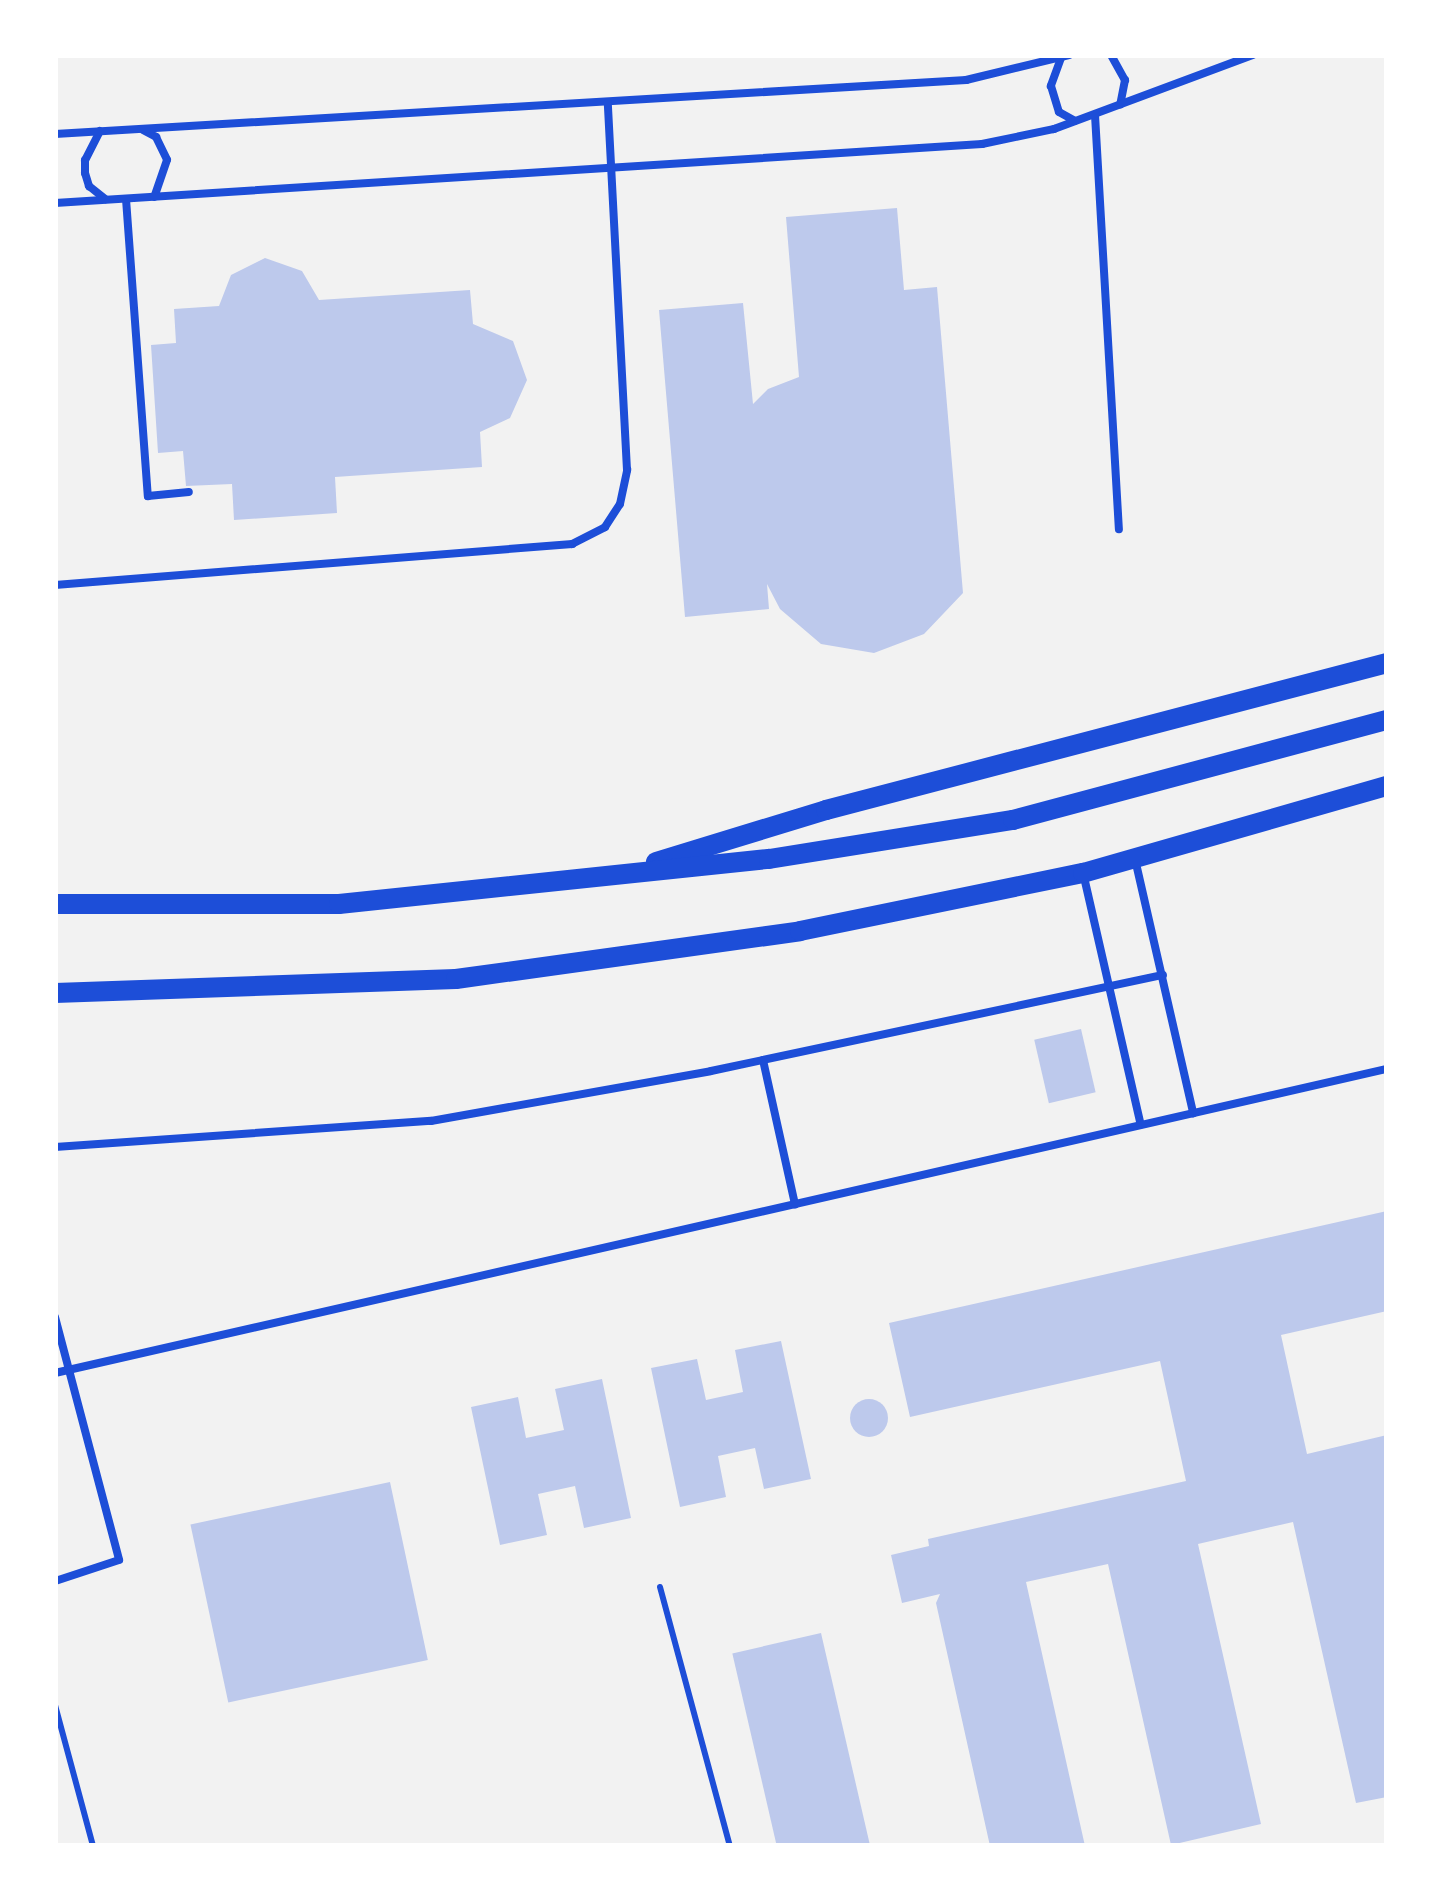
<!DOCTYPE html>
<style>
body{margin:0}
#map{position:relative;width:1442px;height:1901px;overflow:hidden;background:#f2f2f2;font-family:Roboto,sans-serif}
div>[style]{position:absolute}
.building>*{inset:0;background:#bdc9ec;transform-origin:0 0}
.round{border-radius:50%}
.path>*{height:6px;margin:-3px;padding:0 3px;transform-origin:3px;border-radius:3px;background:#1d4ed8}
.service>*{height:8px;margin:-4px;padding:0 4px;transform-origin:4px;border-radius:4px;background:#1d4ed8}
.secondary>*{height:20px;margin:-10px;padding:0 10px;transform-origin:10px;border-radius:10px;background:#1d4ed8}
span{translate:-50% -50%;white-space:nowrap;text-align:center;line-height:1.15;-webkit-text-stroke:10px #fff;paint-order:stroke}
.frame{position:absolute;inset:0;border:58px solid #fff;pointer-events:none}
</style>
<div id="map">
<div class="building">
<i style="clip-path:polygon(897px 208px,904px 290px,937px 287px,963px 593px,924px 634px,874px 653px,821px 644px,780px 609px,767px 584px,769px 609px,685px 617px,659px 310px,743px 303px,753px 404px,768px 389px,799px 377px,786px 217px)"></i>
<i style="clip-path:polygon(265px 258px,302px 271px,319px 300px,470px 290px,473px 324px,513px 341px,527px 380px,510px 418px,480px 432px,482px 467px,335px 477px,337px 513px,234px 520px,232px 484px,186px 486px,183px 451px,158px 453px,151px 345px,176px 343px,174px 309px,219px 306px,231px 275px)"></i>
<i style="left:1081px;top:1029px;width:65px;height:48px;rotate:77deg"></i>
<i style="clip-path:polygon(1387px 1211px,1387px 1311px,1281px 1335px,1307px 1454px,1387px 1435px,1387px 1797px,1356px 1803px,1293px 1522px,1198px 1544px,1261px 1824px,1171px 1845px,1108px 1564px,1026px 1582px,1085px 1846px,990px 1846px,936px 1603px,940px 1594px,902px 1603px,891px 1555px,929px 1546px,928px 1539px,1186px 1481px,1160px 1361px,910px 1417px,889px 1323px)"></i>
<i style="clip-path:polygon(781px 1341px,811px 1479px,764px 1489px,755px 1448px,718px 1456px,726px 1497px,680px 1507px,651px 1368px,697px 1359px,706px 1400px,743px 1392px,735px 1350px)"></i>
<i style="clip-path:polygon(602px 1379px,631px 1518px,584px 1528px,575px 1486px,538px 1494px,547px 1535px,500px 1545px,471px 1407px,518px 1397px,526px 1438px,564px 1430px,555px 1389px)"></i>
<i class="round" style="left:850px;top:1399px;width:38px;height:38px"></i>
<i style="left:390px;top:1482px;width:182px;height:204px;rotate:78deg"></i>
<i style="left:821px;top:1633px;width:218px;height:91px;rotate:77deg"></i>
</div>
<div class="path">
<i style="left:660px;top:1587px;width:268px;rotate:74.9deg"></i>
<i style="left:55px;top:1705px;width:146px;rotate:74.9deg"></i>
</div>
<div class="service">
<i style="left:1111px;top:55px;width:29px;rotate:61deg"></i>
<i style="left:1125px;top:80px;width:25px;rotate:101deg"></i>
<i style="left:1061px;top:58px;width:30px;rotate:110deg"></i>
<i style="left:1051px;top:86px;width:27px;rotate:73deg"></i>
<i style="left:1059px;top:112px;width:18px;rotate:29deg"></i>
<i style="left:1095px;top:115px;width:415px;rotate:86.7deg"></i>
<i style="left:143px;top:130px;width:15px;rotate:28deg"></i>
<i style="left:156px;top:137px;width:25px;rotate:64deg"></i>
<i style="left:167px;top:160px;width:39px;rotate:109deg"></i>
<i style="left:100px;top:131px;width:33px;rotate:117deg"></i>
<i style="left:85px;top:160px;width:13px;rotate:90deg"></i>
<i style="left:85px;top:173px;width:14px;rotate:73deg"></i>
<i style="left:89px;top:186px;width:21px;rotate:39deg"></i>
<i style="left:55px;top:134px;width:913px;rotate:-3.39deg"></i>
<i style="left:966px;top:80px;width:106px;rotate:-13.6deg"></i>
<i style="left:126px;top:199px;width:298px;rotate:85.8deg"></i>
<i style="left:148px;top:496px;width:41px;rotate:-5.6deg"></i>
<i style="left:55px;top:203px;width:929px;rotate:-3.64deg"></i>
<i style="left:982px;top:144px;width:74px;rotate:-11.8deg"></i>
<i style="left:1054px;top:129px;width:212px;rotate:-20.4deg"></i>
<i style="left:55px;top:585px;width:519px;rotate:-4.53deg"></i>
<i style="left:572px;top:544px;width:37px;rotate:-27deg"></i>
<i style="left:605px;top:527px;width:27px;rotate:-57deg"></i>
<i style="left:620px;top:504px;width:35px;rotate:-78deg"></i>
<i style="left:627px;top:470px;width:368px;rotate:-93deg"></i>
<i style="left:1135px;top:859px;width:261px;rotate:77.1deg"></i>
<i style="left:1084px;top:877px;width:254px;rotate:77.1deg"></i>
<i style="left:763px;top:1060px;width:148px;rotate:77.5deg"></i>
<i style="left:55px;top:1147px;width:377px;rotate:-4deg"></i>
<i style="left:431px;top:1121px;width:284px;rotate:-10.1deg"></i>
<i style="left:711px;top:1071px;width:462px;rotate:-12deg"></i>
<i style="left:55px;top:1317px;width:251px;rotate:75.2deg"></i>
<i style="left:119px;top:1560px;width:67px;rotate:161.8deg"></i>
<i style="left:55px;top:1373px;width:1366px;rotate:-12.86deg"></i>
</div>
<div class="secondary">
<i style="left:656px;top:862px;width:178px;rotate:-17deg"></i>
<i style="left:826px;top:810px;width:580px;rotate:-14.68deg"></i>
<i style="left:55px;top:904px;width:284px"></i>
<i style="left:339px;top:904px;width:432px;rotate:-6deg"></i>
<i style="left:769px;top:859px;width:247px;rotate:-9.1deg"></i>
<i style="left:1013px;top:820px;width:387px;rotate:-15deg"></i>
<i style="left:55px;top:993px;width:401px;rotate:-2deg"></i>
<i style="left:456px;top:979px;width:347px;rotate:-7.9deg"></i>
<i style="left:800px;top:931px;width:289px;rotate:-11.6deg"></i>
<i style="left:1083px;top:873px;width:316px;rotate:-16deg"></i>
</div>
<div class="frame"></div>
</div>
